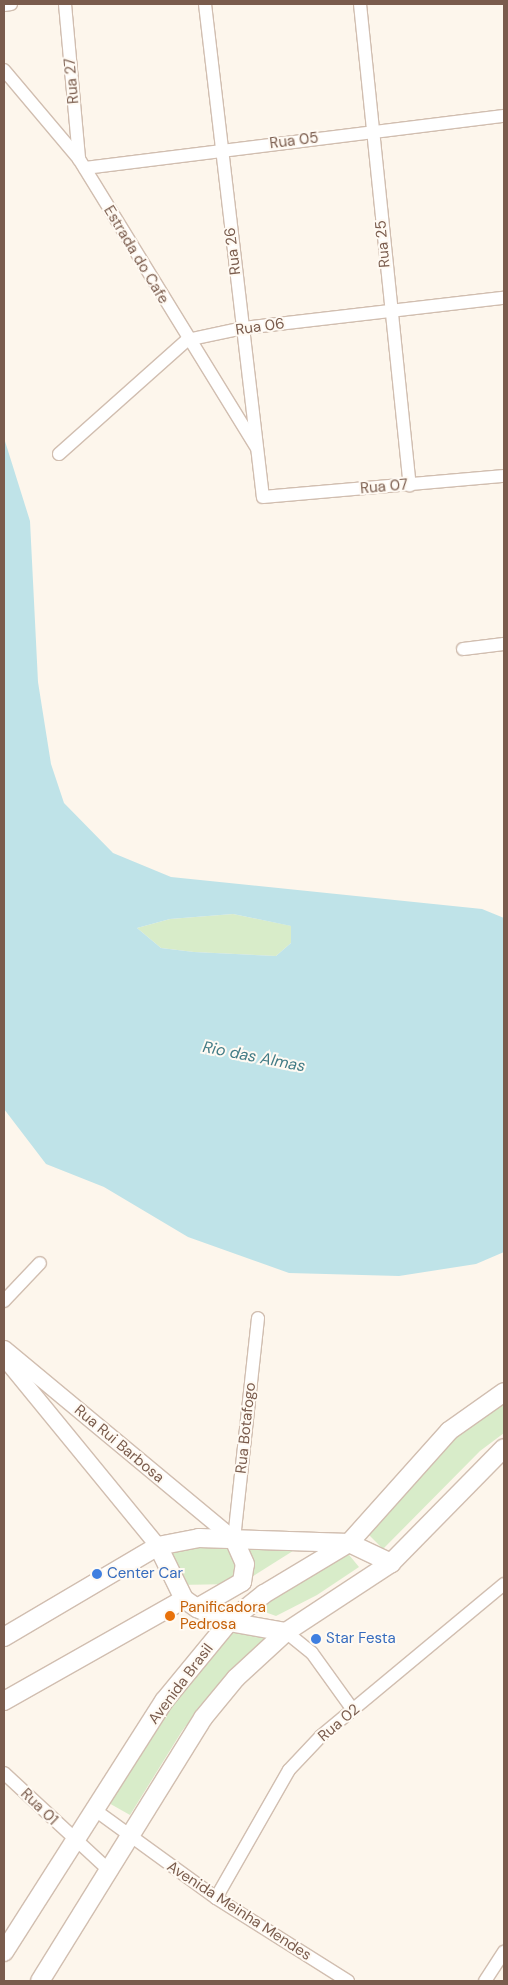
<!DOCTYPE html>
<style>
body{margin:0}
#map{position:relative;width:508px;height:1985px;overflow:hidden;background:#fdf6ec;font-family:"DM Sans",sans-serif}
div>[style]{position:absolute}
.green>*{inset:0;background:#d8ecc9}
.water>*{inset:0;background:#bfe3e8}
.roads{filter:drop-shadow(1px 0 #d1beb0) drop-shadow(-1px 0 #d1beb0) drop-shadow(0 1px #d1beb0) drop-shadow(0 -1px #d1beb0)}
.minor>*{height:12px;margin:-6px;padding:0 6px;transform-origin:6px;border-radius:6px;background:#fff}
.tertiary>*{height:15px;margin:-7.5px;padding:0 7.5px;transform-origin:7.5px;border-radius:7.5px;background:#fff}
.secondary>*{height:18px;margin:-9px;padding:0 9px;transform-origin:9px;border-radius:9px;background:#fff}
.dots>*{width:14px;height:14px;translate:-50% -50%;box-sizing:border-box;border:2px solid #fffaf3;border-radius:50%}
span{translate:-50% -50%;white-space:nowrap;text-align:center;line-height:1.15;-webkit-text-stroke:4px #fffaf3;paint-order:stroke}
.street-label{font-size:15px;color:#7a5c4d}
.shop-label{font-size:15px;color:#366cbe}
.left{translate:0 -50%;text-align:left}
.food-label{font-size:15px;color:#c56008}
.water-label{font-size:16px;color:#437c86;font-style:italic}
.frame{position:absolute;inset:0;border:5px solid #7a5c4d;pointer-events:none}
</style>
<div id="map">
<div class="green">
<i style="clip-path:polygon(233px 914px,292px 926px,291px 943px,276px 956px,194px 952px,161px 948px,137px 928px,170px 919px)"></i>
<i style="clip-path:polygon(504px 1399px,504px 1433px,480px 1451px,383px 1549px,365px 1531px,460px 1429px)"></i>
<i style="clip-path:polygon(200px 1540px,235px 1549px,244px 1568px,234px 1584px,178px 1585px,171px 1560px,173px 1548px)"></i>
<i style="clip-path:polygon(242px 1543px,304px 1544px,247px 1580px)"></i>
<i style="clip-path:polygon(345px 1550px,359px 1567px,317px 1595px,276px 1616px,254px 1608px)"></i>
<i style="clip-path:polygon(231px 1626px,273px 1633px,212px 1692px,182px 1731px,130px 1815px,107px 1802px,165px 1707px)"></i>
</div>
<div class="water">
<i style="clip-path:polygon(evenodd,4px 438px,30px 521px,38px 682px,51px 764px,64px 803px,113px 853px,171px 877px,482px 909px,504px 918px,504px 1252px,476px 1264px,399px 1276px,289px 1273px,188px 1237px,104px 1187px,46px 1164px,4px 1109px,4px 438px,233px 914px,291px 926px,291px 943px,276px 956px,194px 952px,161px 948px,137px 928px,170px 919px,233px 914px)"></i>
</div>
<div class="roads">
<div class="minor">
<i style="left:65px;top:4px;width:156px;rotate:84.8deg"></i>
<i style="left:205px;top:4px;width:496px;rotate:83.3deg"></i>
<i style="left:263px;top:497px;width:242px;rotate:-5deg"></i>
<i style="left:360px;top:4px;width:484px;rotate:84.1deg"></i>
<i style="left:4px;top:5px;width:7px;rotate:-8deg"></i>
<i style="left:4px;top:70px;width:116px;rotate:49.9deg"></i>
<i style="left:79px;top:159px;width:338px;rotate:58.4deg"></i>
<i style="left:85px;top:168px;width:422px;rotate:-7.1deg"></i>
<i style="left:59px;top:454px;width:171px;rotate:-41.7deg"></i>
<i style="left:187px;top:340px;width:57px;rotate:-12.1deg"></i>
<i style="left:243px;top:328px;width:263px;rotate:-6.6deg"></i>
<i style="left:463px;top:649px;width:41px;rotate:-7deg"></i>
<i style="left:4px;top:1301px;width:52px;rotate:-46.5deg"></i>
<i style="left:234px;top:1539px;width:222px;rotate:-83.8deg"></i>
<i style="left:286px;top:1632px;width:33px;rotate:39deg"></i>
<i style="left:312px;top:1653px;width:70px;rotate:54.3deg"></i>
<i style="left:4px;top:1773px;width:144px;rotate:42.8deg"></i>
<i style="left:95px;top:1810px;width:150px;rotate:36deg"></i>
<i style="left:216px;top:1898px;width:156px;rotate:32.2deg"></i>
<i style="left:216px;top:1898px;width:147px;rotate:-60.3deg"></i>
<i style="left:289px;top:1770px;width:47px;rotate:-46.7deg"></i>
<i style="left:321px;top:1736px;width:238px;rotate:-39.7deg"></i>
<i style="left:485px;top:1981px;width:35px;rotate:-57deg"></i>
</div>
<div class="tertiary">
<i style="left:4px;top:1348px;width:299px;rotate:39.7deg"></i>
<i style="left:4px;top:1358px;width:243px;rotate:50.7deg"></i>
</div>
<div class="secondary">
<i style="left:158px;top:1546px;width:59px;rotate:63.9deg"></i>
<i style="left:184px;top:1599px;width:16px;rotate:35deg"></i>
<i style="left:197px;top:1608px;width:35px;rotate:24deg"></i>
<i style="left:229px;top:1622px;width:58px;rotate:10deg"></i>
<i style="left:197px;top:1608px;width:52px;rotate:-30deg"></i>
<i style="left:242px;top:1582px;width:18px;rotate:-81deg"></i>
<i style="left:245px;top:1564px;width:27px;rotate:-114deg"></i>
<i style="left:4px;top:1637px;width:179px;rotate:-30.6deg"></i>
<i style="left:158px;top:1546px;width:42px;rotate:-11deg"></i>
<i style="left:199px;top:1538px;width:150px;rotate:1.9deg"></i>
<i style="left:349px;top:1543px;width:47px;rotate:25.5deg"></i>
<i style="left:4px;top:1701px;width:207px;rotate:-29.5deg"></i>
<i style="left:4px;top:1952px;width:298px;rotate:-57.5deg"></i>
<i style="left:164px;top:1701px;width:102px;rotate:-50.6deg"></i>
<i style="left:229px;top:1622px;width:45px;rotate:-38.7deg"></i>
<i style="left:264px;top:1594px;width:99px;rotate:-31deg"></i>
<i style="left:349px;top:1543px;width:150px;rotate:-48.2deg"></i>
<i style="left:449px;top:1431px;width:67px;rotate:-35.3deg"></i>
<i style="left:40px;top:1981px;width:309px;rotate:-58.2deg"></i>
<i style="left:203px;top:1718px;width:52px;rotate:-50.5deg"></i>
<i style="left:236px;top:1678px;width:68px;rotate:-42.6deg"></i>
<i style="left:286px;top:1632px;width:126px;rotate:-33.3deg"></i>
<i style="left:391px;top:1563px;width:161px;rotate:-45.5deg"></i>
</div>
</div>
<div class="dots">
<i style="left:97px;top:1574px;background:#3f7fe0"></i>
<i style="left:170px;top:1616px;background:#e8710a"></i>
<i style="left:316px;top:1639px;background:#3f7fe0"></i>
</div>
<div class="street-label">
<span style="left:72px;top:81px;rotate:-95deg">Rua 27</span>
<span style="left:294px;top:141px;rotate:-7deg">Rua 05</span>
<span style="left:383px;top:244px;rotate:-95deg">Rua 25</span>
<span style="left:233px;top:251px;rotate:-97deg">Rua 26</span>
<span style="left:136px;top:255px;rotate:59deg">Estrada do Cafe</span>
<span style="left:260px;top:327px;rotate:-8deg">Rua 06</span>
<span style="left:384px;top:487px;rotate:-5deg">Rua 07</span>
<span style="left:246px;top:1428px;rotate:-84deg">Rua Botafogo</span>
<span style="left:119px;top:1444px;rotate:40deg">Rua Rui Barbosa</span>
<span style="left:181px;top:1684px;rotate:-53deg">Avenida Brasil</span>
<span style="left:339px;top:1723px;rotate:-40deg">Rua 02</span>
<span style="left:39px;top:1807px;rotate:44deg">Rua 01</span>
<span style="left:239px;top:1911px;rotate:33deg">Avenida Meinha Mendes</span>
</div>
<div class="shop-label">
<span class="left" style="left:107px;top:1574px">Center Car</span>
<span class="left" style="left:326px;top:1639px">Star Festa</span>
</div>
<div class="food-label">
<span class="left" style="left:180px;top:1616px">Panificadora<br>Pedrosa</span>
</div>
<div class="water-label">
<span style="left:254px;top:1057px;rotate:11deg">Rio das Almas</span>
</div>
<div class="frame"></div>
</div>
